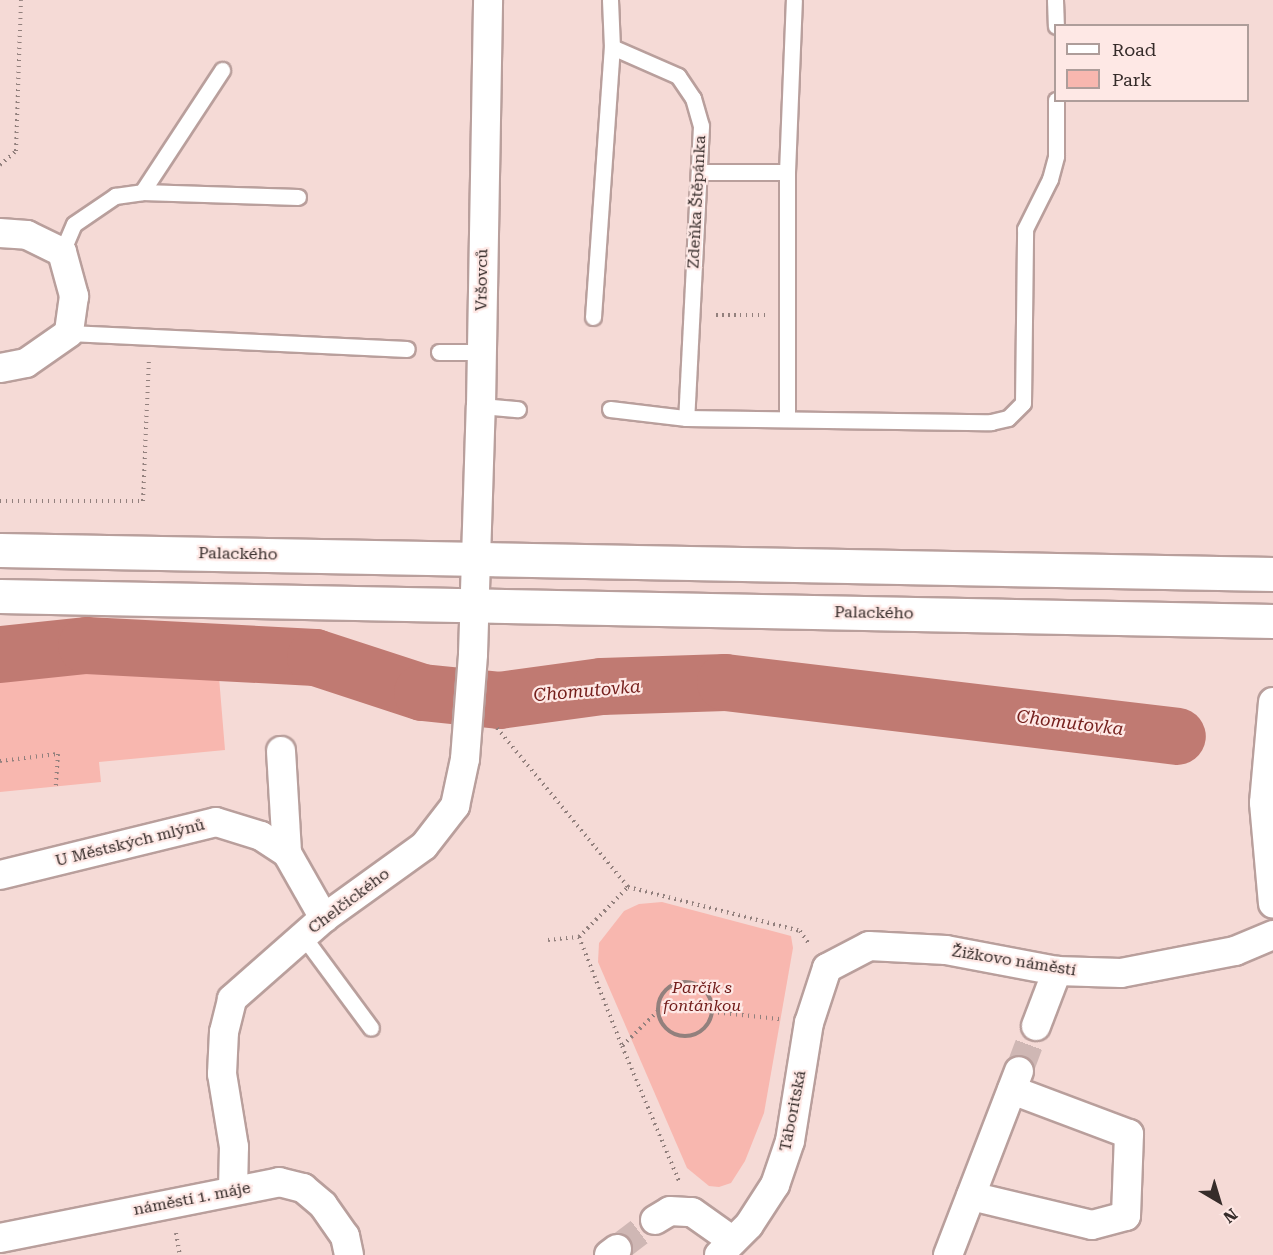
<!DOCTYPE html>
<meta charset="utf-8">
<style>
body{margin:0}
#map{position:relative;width:1273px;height:1255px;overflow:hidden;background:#f5dad6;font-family:"Roboto Serif",serif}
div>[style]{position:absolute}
.green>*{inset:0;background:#f8b7af}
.river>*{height:57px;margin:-28.5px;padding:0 28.5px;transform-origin:28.5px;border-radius:28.5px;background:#c07a72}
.minor-tunnel>*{height:28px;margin-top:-14px;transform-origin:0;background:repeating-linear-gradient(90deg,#cfb7b4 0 28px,transparent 0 42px)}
.path>*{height:4px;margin-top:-2px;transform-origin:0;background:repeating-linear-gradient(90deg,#92807d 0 1.5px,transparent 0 6px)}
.path>.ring{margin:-2px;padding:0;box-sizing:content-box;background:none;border:4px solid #92807d;border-radius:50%}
.roads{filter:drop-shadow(2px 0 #b99f9c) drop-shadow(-2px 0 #b99f9c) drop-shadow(0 2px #b99f9c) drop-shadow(0 -2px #b99f9c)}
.service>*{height:15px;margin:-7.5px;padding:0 7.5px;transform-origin:7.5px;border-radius:7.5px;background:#fff}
.minor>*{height:28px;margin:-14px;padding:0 14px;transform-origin:14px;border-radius:14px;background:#fff}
.secondary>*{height:33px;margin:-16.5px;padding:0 16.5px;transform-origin:16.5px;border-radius:16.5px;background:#fff}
span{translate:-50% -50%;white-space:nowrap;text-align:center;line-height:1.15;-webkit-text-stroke:4.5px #fee8e5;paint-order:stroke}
.street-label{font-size:16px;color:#362c2a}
.park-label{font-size:16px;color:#701b19;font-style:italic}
.water-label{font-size:18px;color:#76211e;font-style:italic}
.legend{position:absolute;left:1054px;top:24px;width:195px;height:78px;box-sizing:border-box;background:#fee8e5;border:2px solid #ae9d9a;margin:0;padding:8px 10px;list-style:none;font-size:18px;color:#362c2a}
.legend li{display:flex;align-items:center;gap:12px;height:30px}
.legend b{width:30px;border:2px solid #ae9d9a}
.north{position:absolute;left:1189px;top:1171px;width:60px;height:60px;-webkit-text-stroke:4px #fee8e5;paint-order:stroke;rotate:142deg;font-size:16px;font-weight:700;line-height:24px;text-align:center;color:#362c2a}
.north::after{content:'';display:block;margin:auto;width:21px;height:27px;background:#362c2a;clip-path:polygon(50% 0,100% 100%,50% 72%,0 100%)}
</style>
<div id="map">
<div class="green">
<i style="clip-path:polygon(121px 655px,218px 665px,225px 750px,99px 762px,101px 782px,0 792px,0 665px)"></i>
<i style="clip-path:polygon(662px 902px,791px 936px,793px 948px,764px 1113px,745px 1161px,731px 1183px,719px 1187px,709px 1186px,687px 1168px,598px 962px,599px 943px,624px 911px,639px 904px)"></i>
</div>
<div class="river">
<i style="left:0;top:654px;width:86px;rotate:-6deg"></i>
<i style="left:86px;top:645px;width:229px;rotate:3deg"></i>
<i style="left:315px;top:657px;width:113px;rotate:18.1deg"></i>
<i style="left:422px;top:692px;width:77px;rotate:5.9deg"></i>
<i style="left:499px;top:700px;width:103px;rotate:-7.8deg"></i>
<i style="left:601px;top:686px;width:124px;rotate:-1.8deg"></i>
<i style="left:725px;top:682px;width:455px;rotate:6.8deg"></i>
</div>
<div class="minor-tunnel">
<i style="left:1019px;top:1071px;width:48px;rotate:-69.3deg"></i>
<i style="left:617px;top:1249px;width:48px;rotate:-37.3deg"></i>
</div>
<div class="path">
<i style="left:0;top:165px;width:21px;rotate:-41deg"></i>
<i style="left:16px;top:151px;width:151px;rotate:-88.1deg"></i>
<i style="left:716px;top:315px;width:49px"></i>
<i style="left:0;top:501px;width:143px"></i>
<i style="left:143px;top:501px;width:141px;rotate:-87.6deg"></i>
<i style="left:497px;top:728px;width:206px;rotate:50.5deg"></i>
<i style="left:0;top:761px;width:58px;rotate:-6.9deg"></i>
<i style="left:58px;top:754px;width:32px;rotate:94deg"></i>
<i style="left:579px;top:937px;width:70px;rotate:-45.6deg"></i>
<i style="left:628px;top:887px;width:178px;rotate:14.3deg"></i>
<i style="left:800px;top:931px;width:16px;rotate:55deg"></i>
<i style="left:548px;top:940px;width:31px;rotate:-6deg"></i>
<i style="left:579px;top:937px;width:117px;rotate:68.5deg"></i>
<i class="ring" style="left:658px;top:982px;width:50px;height:50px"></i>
<i style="left:658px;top:1011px;width:50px;rotate:135.8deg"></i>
<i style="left:622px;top:1046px;width:147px;rotate:67.1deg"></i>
<i style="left:712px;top:1012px;width:68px;rotate:5.9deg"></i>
<i style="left:176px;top:1233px;width:22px;rotate:80deg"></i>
</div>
<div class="roads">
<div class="service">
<i style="left:610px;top:0;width:47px;rotate:87.6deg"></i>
<i style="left:612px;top:47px;width:72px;rotate:23.7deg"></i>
<i style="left:678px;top:76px;width:27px;rotate:56deg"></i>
<i style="left:693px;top:98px;width:29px;rotate:74deg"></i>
<i style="left:701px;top:126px;width:292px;rotate:92.9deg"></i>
<i style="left:1055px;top:0;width:26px;rotate:88deg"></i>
<i style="left:699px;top:172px;width:88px"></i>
<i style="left:142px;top:192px;width:146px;rotate:-56.7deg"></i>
<i style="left:62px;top:252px;width:30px;rotate:-67deg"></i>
<i style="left:74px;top:224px;width:50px;rotate:-34.3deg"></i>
<i style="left:115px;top:196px;width:27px;rotate:-8deg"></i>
<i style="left:142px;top:192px;width:156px;rotate:1.8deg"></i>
<i style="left:593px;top:317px;width:271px;rotate:-86deg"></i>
<i style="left:69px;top:333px;width:338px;rotate:2.7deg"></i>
<i style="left:439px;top:352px;width:42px"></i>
<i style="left:481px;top:406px;width:37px;rotate:5deg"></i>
<i style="left:610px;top:409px;width:77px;rotate:6.8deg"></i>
<i style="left:686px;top:418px;width:305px;rotate:0.8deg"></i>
<i style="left:991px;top:422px;width:17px;rotate:-13deg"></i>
<i style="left:1008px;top:418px;width:21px;rotate:-45deg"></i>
<i style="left:1023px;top:403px;width:174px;rotate:-89.3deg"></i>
<i style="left:1025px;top:229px;width:56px;rotate:-63.4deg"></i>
<i style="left:1050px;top:179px;width:24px;rotate:-75deg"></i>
<i style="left:1056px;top:156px;width:56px;rotate:-90deg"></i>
<i style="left:787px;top:419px;width:247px;rotate:-90deg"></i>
<i style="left:787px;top:172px;width:172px;rotate:-87.7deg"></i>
<i style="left:303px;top:936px;width:114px;rotate:53.5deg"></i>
</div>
<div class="minor">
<i style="left:0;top:233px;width:27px;rotate:4deg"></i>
<i style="left:27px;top:235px;width:39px;rotate:26deg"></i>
<i style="left:62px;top:252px;width:46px;rotate:74.7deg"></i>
<i style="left:74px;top:296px;width:37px;rotate:98deg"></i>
<i style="left:69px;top:333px;width:52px;rotate:145.1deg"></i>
<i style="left:26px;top:363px;width:26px;rotate:169deg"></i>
<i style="left:1273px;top:702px;width:101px;rotate:95.1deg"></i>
<i style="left:1264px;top:803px;width:101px;rotate:84.9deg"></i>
<i style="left:281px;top:751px;width:102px;rotate:86.6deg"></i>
<i style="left:0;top:875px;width:222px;rotate:-13.8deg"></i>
<i style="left:216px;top:822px;width:47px;rotate:17.3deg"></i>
<i style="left:261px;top:836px;width:31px;rotate:33deg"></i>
<i style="left:287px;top:853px;width:75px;rotate:60.4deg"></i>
<i style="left:1036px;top:1026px;width:59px;rotate:-69.1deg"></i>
<i style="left:233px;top:1190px;width:43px;rotate:-88.7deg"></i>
<i style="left:234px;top:1147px;width:74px;rotate:-99.3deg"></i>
<i style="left:222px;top:1074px;width:42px;rotate:-87.3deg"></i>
<i style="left:224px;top:1032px;width:34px;rotate:-76deg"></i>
<i style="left:232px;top:999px;width:123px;rotate:-41.4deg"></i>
<i style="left:324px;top:918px;width:123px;rotate:-35.8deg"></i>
<i style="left:424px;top:846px;width:51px;rotate:-52.2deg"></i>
<i style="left:455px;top:806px;width:48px;rotate:-78deg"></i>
<i style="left:465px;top:759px;width:105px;rotate:-85.6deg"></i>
<i style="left:473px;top:654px;width:248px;rotate:-88.2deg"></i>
<i style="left:481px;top:406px;width:406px;rotate:-89deg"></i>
<i style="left:971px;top:1196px;width:124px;rotate:13.5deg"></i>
<i style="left:1092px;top:1225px;width:35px;rotate:-15deg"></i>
<i style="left:1126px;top:1216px;width:82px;rotate:-87.9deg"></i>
<i style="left:1129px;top:1134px;width:125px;rotate:-159.4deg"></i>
<i style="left:655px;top:1220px;width:17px;rotate:-31deg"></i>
<i style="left:670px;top:1211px;width:22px;rotate:3deg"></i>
<i style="left:692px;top:1212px;width:50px;rotate:35.3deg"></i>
<i style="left:0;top:1238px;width:285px;rotate:-11.3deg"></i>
<i style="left:279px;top:1182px;width:25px;rotate:14deg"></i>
<i style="left:303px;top:1188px;width:26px;rotate:40deg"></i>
<i style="left:323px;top:1205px;width:38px;rotate:55deg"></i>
<i style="left:345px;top:1236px;width:19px;rotate:78deg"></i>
<i style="left:609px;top:1255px;width:10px;rotate:-37deg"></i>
<i style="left:719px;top:1255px;width:42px;rotate:-45deg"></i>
<i style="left:749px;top:1225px;width:48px;rotate:-57deg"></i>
<i style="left:775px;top:1185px;width:46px;rotate:-71.2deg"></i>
<i style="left:790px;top:1141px;width:120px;rotate:-80.9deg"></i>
<i style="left:809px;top:1023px;width:58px;rotate:-71.9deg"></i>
<i style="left:827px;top:968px;width:47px;rotate:-27.6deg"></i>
<i style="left:869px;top:946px;width:77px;rotate:3deg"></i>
<i style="left:946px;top:950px;width:113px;rotate:10.7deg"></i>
<i style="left:1057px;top:971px;width:64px;rotate:1.8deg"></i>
<i style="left:1121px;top:973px;width:116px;rotate:-10.9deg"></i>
<i style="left:1235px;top:951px;width:41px;rotate:-22.8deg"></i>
<i style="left:948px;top:1255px;width:197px;rotate:-68.9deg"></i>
</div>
<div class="secondary">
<i style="left:0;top:550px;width:1273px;rotate:1.08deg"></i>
<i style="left:0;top:596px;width:1273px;rotate:1.13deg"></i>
</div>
</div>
<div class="street-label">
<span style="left:697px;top:202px;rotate:-87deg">Zdeňka Štěpánka</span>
<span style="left:482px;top:280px;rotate:-89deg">Vršovců</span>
<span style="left:238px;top:554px;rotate:1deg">Palackého</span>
<span style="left:874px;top:613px;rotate:1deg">Palackého</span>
<span style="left:130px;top:843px;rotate:-14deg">U Městských mlýnů</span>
<span style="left:349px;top:901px;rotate:-37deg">Chelčického</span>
<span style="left:1014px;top:961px;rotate:9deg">Žižkovo náměstí</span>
<span style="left:793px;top:1111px;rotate:-79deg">Táboritská</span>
<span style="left:192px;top:1199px;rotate:-11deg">náměstí 1. máje</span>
</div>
<div class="park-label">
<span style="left:702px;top:997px">Parčík s<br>fontánkou</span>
</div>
<div class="water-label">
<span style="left:587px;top:691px;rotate:-5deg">Chomutovka</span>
<span style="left:1070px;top:723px;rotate:7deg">Chomutovka</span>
</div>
<ul class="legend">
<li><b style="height:8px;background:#fff"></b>Road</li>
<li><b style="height:16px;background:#f8b7af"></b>Park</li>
</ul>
<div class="north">N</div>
</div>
